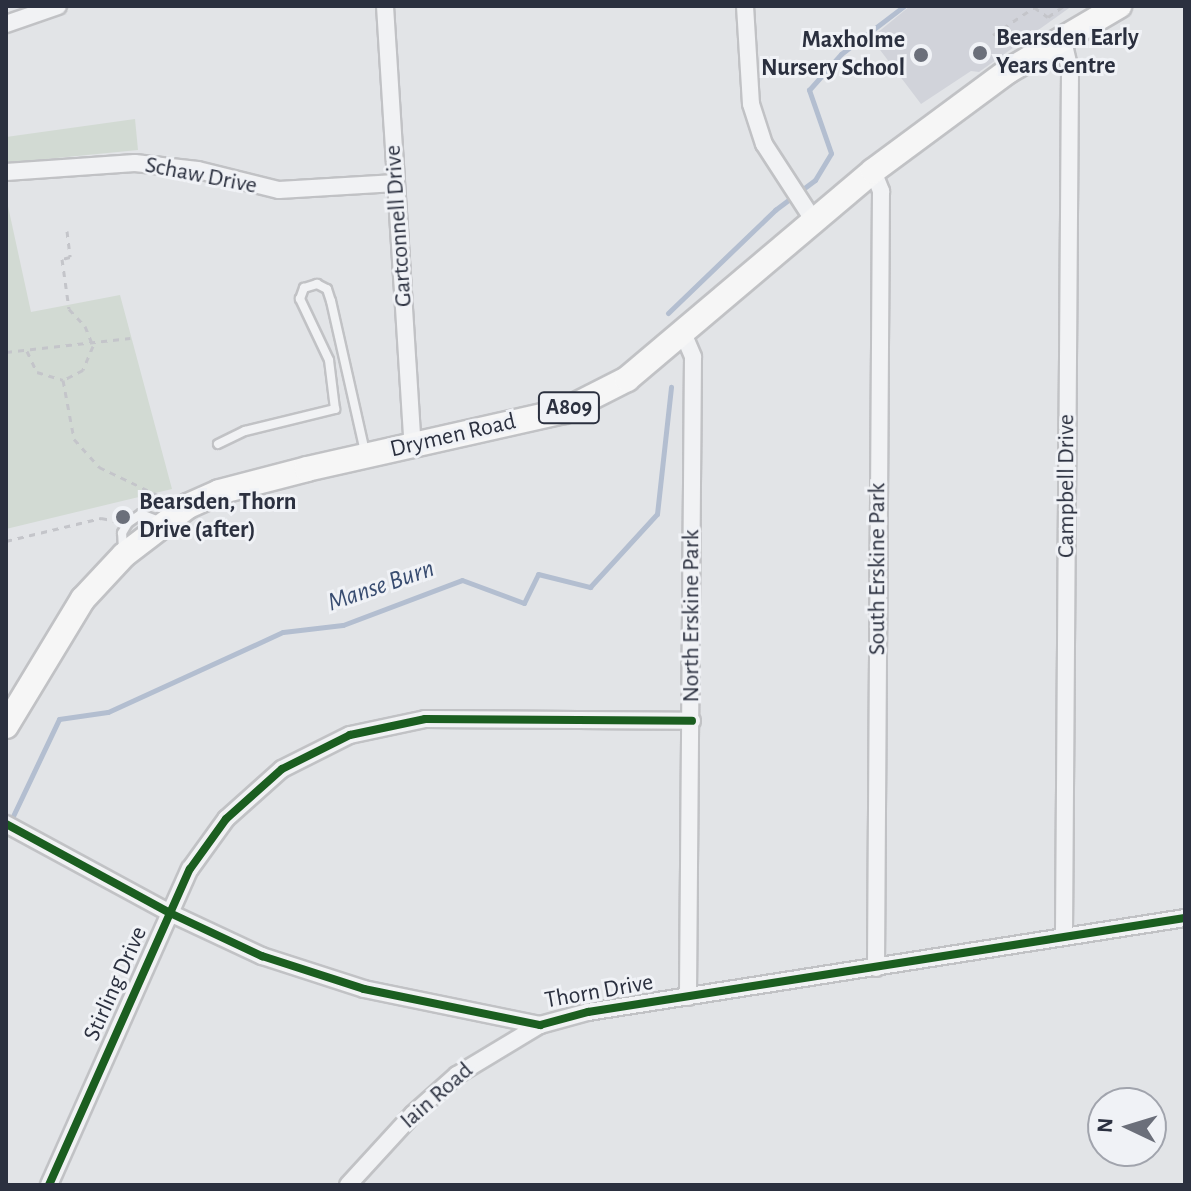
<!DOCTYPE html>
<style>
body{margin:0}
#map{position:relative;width:1191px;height:1191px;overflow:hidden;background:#e2e4e7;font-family:"Alegreya Sans",sans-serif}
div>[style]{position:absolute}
.built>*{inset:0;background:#d1d3da}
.green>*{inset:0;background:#d2dad3}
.stream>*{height:5px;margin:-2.5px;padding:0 2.5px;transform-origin:2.5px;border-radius:2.5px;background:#b3bed0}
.path>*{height:3px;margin-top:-1.5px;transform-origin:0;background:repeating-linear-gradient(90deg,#c4c5ca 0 6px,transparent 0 12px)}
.roads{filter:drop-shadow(2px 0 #c1c2c5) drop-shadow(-2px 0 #c1c2c5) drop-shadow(0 2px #c1c2c5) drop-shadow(0 -2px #c1c2c5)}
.service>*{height:8px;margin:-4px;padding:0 4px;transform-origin:4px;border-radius:4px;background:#f1f2f4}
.minor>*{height:16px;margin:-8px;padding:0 8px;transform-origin:8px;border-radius:8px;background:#f1f2f4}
.primary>*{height:24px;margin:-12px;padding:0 12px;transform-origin:12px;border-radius:12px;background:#f6f6f6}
.cycleway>*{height:8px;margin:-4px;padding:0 4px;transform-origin:4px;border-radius:4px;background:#1b5e20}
.dots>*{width:22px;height:22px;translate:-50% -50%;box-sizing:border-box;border:4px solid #f0f2f6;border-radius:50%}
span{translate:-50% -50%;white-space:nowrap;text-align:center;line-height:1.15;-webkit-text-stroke:6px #f0f2f6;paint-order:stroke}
.shield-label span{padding:2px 6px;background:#f0f2f6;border:2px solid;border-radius:6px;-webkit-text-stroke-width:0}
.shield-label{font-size:22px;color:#2b303f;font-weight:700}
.poi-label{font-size:24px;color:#2b303f;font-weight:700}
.left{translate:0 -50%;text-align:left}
.right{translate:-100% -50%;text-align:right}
.street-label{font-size:24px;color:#2b303f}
.water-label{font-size:26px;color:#384c70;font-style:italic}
.frame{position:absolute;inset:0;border:8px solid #2b303f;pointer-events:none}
.north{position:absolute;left:1087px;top:1087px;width:80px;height:80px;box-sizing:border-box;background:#f0f2f6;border:2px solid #a1a4ad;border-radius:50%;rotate:274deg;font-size:22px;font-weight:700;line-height:32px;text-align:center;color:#2b303f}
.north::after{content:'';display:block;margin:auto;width:28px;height:36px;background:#6b6f7a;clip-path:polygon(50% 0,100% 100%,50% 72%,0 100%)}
</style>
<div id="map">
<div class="built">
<i style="clip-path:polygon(910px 6px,1072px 6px,979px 72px,971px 71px,921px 104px,871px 38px)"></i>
</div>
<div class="green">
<i style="clip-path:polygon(135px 119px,138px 150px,6px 163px,6px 137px)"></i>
<i style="clip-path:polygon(6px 197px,31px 312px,120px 295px,172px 489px,6px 529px)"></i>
</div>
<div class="stream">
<i style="left:668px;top:313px;width:149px;rotate:-43.9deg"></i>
<i style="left:775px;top:210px;width:50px;rotate:-36.9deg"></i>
<i style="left:815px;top:180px;width:31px;rotate:-59deg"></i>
<i style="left:831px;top:153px;width:67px;rotate:-109.2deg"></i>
<i style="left:809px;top:90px;width:48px;rotate:-48.4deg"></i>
<i style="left:841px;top:54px;width:79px;rotate:-37.3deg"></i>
<i style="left:13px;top:816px;width:107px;rotate:-64.6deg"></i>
<i style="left:59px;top:719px;width:49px;rotate:-8.1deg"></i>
<i style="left:108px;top:712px;width:192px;rotate:-24.6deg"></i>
<i style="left:283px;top:632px;width:60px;rotate:-6.7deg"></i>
<i style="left:343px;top:625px;width:127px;rotate:-20.7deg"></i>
<i style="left:462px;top:580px;width:66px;rotate:20.4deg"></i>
<i style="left:524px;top:603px;width:32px;rotate:-64deg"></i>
<i style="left:538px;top:574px;width:54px;rotate:14deg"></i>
<i style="left:590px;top:587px;width:99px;rotate:-47.5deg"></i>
<i style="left:657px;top:514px;width:128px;rotate:-83.7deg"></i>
</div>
<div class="path">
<i style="left:1034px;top:7px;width:17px;rotate:36deg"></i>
<i style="left:1048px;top:17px;width:19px;rotate:-35deg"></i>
<i style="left:993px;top:35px;width:52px;rotate:-34deg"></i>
<i style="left:67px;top:231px;width:26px;rotate:83deg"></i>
<i style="left:70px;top:257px;width:8px;rotate:166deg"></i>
<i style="left:62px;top:259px;width:50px;rotate:82deg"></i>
<i style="left:69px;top:309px;width:23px;rotate:47deg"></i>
<i style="left:85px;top:326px;width:22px;rotate:68deg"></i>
<i style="left:93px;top:346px;width:26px;rotate:113deg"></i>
<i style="left:83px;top:370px;width:22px;rotate:153deg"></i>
<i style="left:63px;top:380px;width:60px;rotate:79.4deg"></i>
<i style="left:74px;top:439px;width:38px;rotate:48deg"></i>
<i style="left:99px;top:467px;width:72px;rotate:25.5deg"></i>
<i style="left:27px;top:351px;width:23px;rotate:65deg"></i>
<i style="left:37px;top:372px;width:27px;rotate:17deg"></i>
<i style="left:6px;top:352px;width:125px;rotate:-6.4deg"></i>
<i style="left:6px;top:541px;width:98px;rotate:-13.6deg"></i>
<i style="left:101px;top:518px;width:16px;rotate:11deg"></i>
</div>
<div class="roads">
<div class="service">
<i style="left:218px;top:444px;width:30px;rotate:-26deg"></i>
<i style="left:245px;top:431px;width:93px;rotate:-13.7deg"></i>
<i style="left:335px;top:409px;width:49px;rotate:-97deg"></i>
<i style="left:329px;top:360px;width:68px;rotate:-115.4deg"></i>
<i style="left:300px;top:299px;width:12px;rotate:-70deg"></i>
<i style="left:304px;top:288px;width:14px;rotate:-17deg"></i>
<i style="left:317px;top:284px;width:11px;rotate:27deg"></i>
<i style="left:327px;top:289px;width:13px;rotate:72deg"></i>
<i style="left:331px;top:301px;width:155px;rotate:77.3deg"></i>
<i style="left:123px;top:550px;width:17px;rotate:-93deg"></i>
<i style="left:122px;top:533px;width:12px;rotate:-59deg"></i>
<i style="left:128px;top:523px;width:16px;rotate:-35deg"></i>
<i style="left:141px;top:514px;width:22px;rotate:21deg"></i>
</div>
<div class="minor">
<i style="left:385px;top:6px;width:441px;rotate:86.4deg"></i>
<i style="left:745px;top:6px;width:98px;rotate:86.5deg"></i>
<i style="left:751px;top:104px;width:42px;rotate:72deg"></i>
<i style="left:764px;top:144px;width:88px;rotate:57deg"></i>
<i style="left:6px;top:24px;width:55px;rotate:-19.1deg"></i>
<i style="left:1062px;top:36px;width:37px;rotate:77deg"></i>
<i style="left:1070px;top:72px;width:865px;rotate:90.4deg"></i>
<i style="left:873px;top:171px;width:22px;rotate:68deg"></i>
<i style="left:881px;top:191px;width:777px;rotate:90.37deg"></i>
<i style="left:6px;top:172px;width:129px;rotate:-4deg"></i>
<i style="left:135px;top:163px;width:63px;rotate:6.3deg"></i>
<i style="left:198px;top:170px;width:83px;rotate:13.9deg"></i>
<i style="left:279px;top:190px;width:117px;rotate:-3.4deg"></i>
<i style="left:683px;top:333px;width:26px;rotate:67deg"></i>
<i style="left:693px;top:357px;width:640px;rotate:90.45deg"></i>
<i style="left:6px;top:824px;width:187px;rotate:28.5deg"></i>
<i style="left:170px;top:913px;width:102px;rotate:25.1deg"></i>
<i style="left:262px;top:956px;width:107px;rotate:17.9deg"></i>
<i style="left:364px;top:989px;width:180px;rotate:11.6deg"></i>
<i style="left:540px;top:1025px;width:50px;rotate:-15.2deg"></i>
<i style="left:588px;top:1012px;width:604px;rotate:-8.95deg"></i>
<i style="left:49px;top:1185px;width:346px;rotate:-66deg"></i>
<i style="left:190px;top:869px;width:62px;rotate:-54.2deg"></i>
<i style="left:226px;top:819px;width:75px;rotate:-41.8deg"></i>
<i style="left:282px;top:769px;width:76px;rotate:-26.6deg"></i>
<i style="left:350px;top:735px;width:77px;rotate:-12deg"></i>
<i style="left:425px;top:719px;width:267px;rotate:0.4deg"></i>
<i style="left:348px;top:1185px;width:96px;rotate:-47.5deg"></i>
<i style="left:413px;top:1114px;width:59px;rotate:-41.6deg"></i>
<i style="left:457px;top:1075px;width:97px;rotate:-31.1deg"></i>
</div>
<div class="primary">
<i style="left:6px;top:726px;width:149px;rotate:-58.8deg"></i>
<i style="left:83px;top:599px;width:60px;rotate:-47deg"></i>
<i style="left:124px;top:555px;width:81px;rotate:-37.4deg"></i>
<i style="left:188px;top:506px;width:34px;rotate:-24deg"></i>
<i style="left:219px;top:492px;width:91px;rotate:-14.6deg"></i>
<i style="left:307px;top:469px;width:263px;rotate:-12.7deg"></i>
<i style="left:564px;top:411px;width:71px;rotate:-26.9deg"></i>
<i style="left:627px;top:379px;width:322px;rotate:-40.2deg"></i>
<i style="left:873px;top:171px;width:168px;rotate:-36.5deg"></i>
<i style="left:1008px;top:71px;width:129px;rotate:-30.4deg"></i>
</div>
</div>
<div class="cycleway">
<i style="left:6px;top:824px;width:187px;rotate:28.5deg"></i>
<i style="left:170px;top:913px;width:102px;rotate:25.1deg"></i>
<i style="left:262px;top:956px;width:107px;rotate:17.9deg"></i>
<i style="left:364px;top:989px;width:180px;rotate:11.6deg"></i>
<i style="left:540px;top:1025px;width:50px;rotate:-15.2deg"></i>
<i style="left:588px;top:1012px;width:604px;rotate:-8.95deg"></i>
<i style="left:49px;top:1185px;width:346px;rotate:-66deg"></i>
<i style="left:190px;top:869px;width:62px;rotate:-54.2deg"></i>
<i style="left:226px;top:819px;width:75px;rotate:-41.8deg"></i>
<i style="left:282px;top:769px;width:76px;rotate:-26.6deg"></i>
<i style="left:350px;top:735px;width:77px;rotate:-12deg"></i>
<i style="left:425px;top:719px;width:267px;rotate:0.4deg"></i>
</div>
<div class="dots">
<i style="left:980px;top:53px;background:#6b6f7a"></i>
<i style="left:921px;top:55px;background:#6b6f7a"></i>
<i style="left:123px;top:517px;background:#6b6f7a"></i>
</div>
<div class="shield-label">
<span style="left:569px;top:408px">A809</span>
</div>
<div class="poi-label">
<span class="left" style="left:996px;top:53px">Bearsden Early<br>Years Centre</span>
<span class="right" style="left:905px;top:55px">Maxholme<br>Nursery School</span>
<span class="left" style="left:139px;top:517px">Bearsden, Thorn<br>Drive (after)</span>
</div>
<div class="street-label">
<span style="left:201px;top:176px;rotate:11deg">Schaw Drive</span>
<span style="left:399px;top:226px;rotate:-94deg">Gartconnell Drive</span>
<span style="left:453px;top:436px;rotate:-13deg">Drymen Road</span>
<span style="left:1067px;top:486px;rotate:-90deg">Campbell Drive</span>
<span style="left:878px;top:569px;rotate:-90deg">South Erskine Park</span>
<span style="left:692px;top:616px;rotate:-90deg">North Erskine Park</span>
<span style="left:116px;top:984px;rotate:-66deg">Stirling Drive</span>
<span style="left:599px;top:992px;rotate:-10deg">Thorn Drive</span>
<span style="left:437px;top:1096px;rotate:-41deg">Iain Road</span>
</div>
<div class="water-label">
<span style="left:381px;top:586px;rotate:-19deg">Manse Burn</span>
</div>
<div class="frame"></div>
<div class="north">N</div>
</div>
